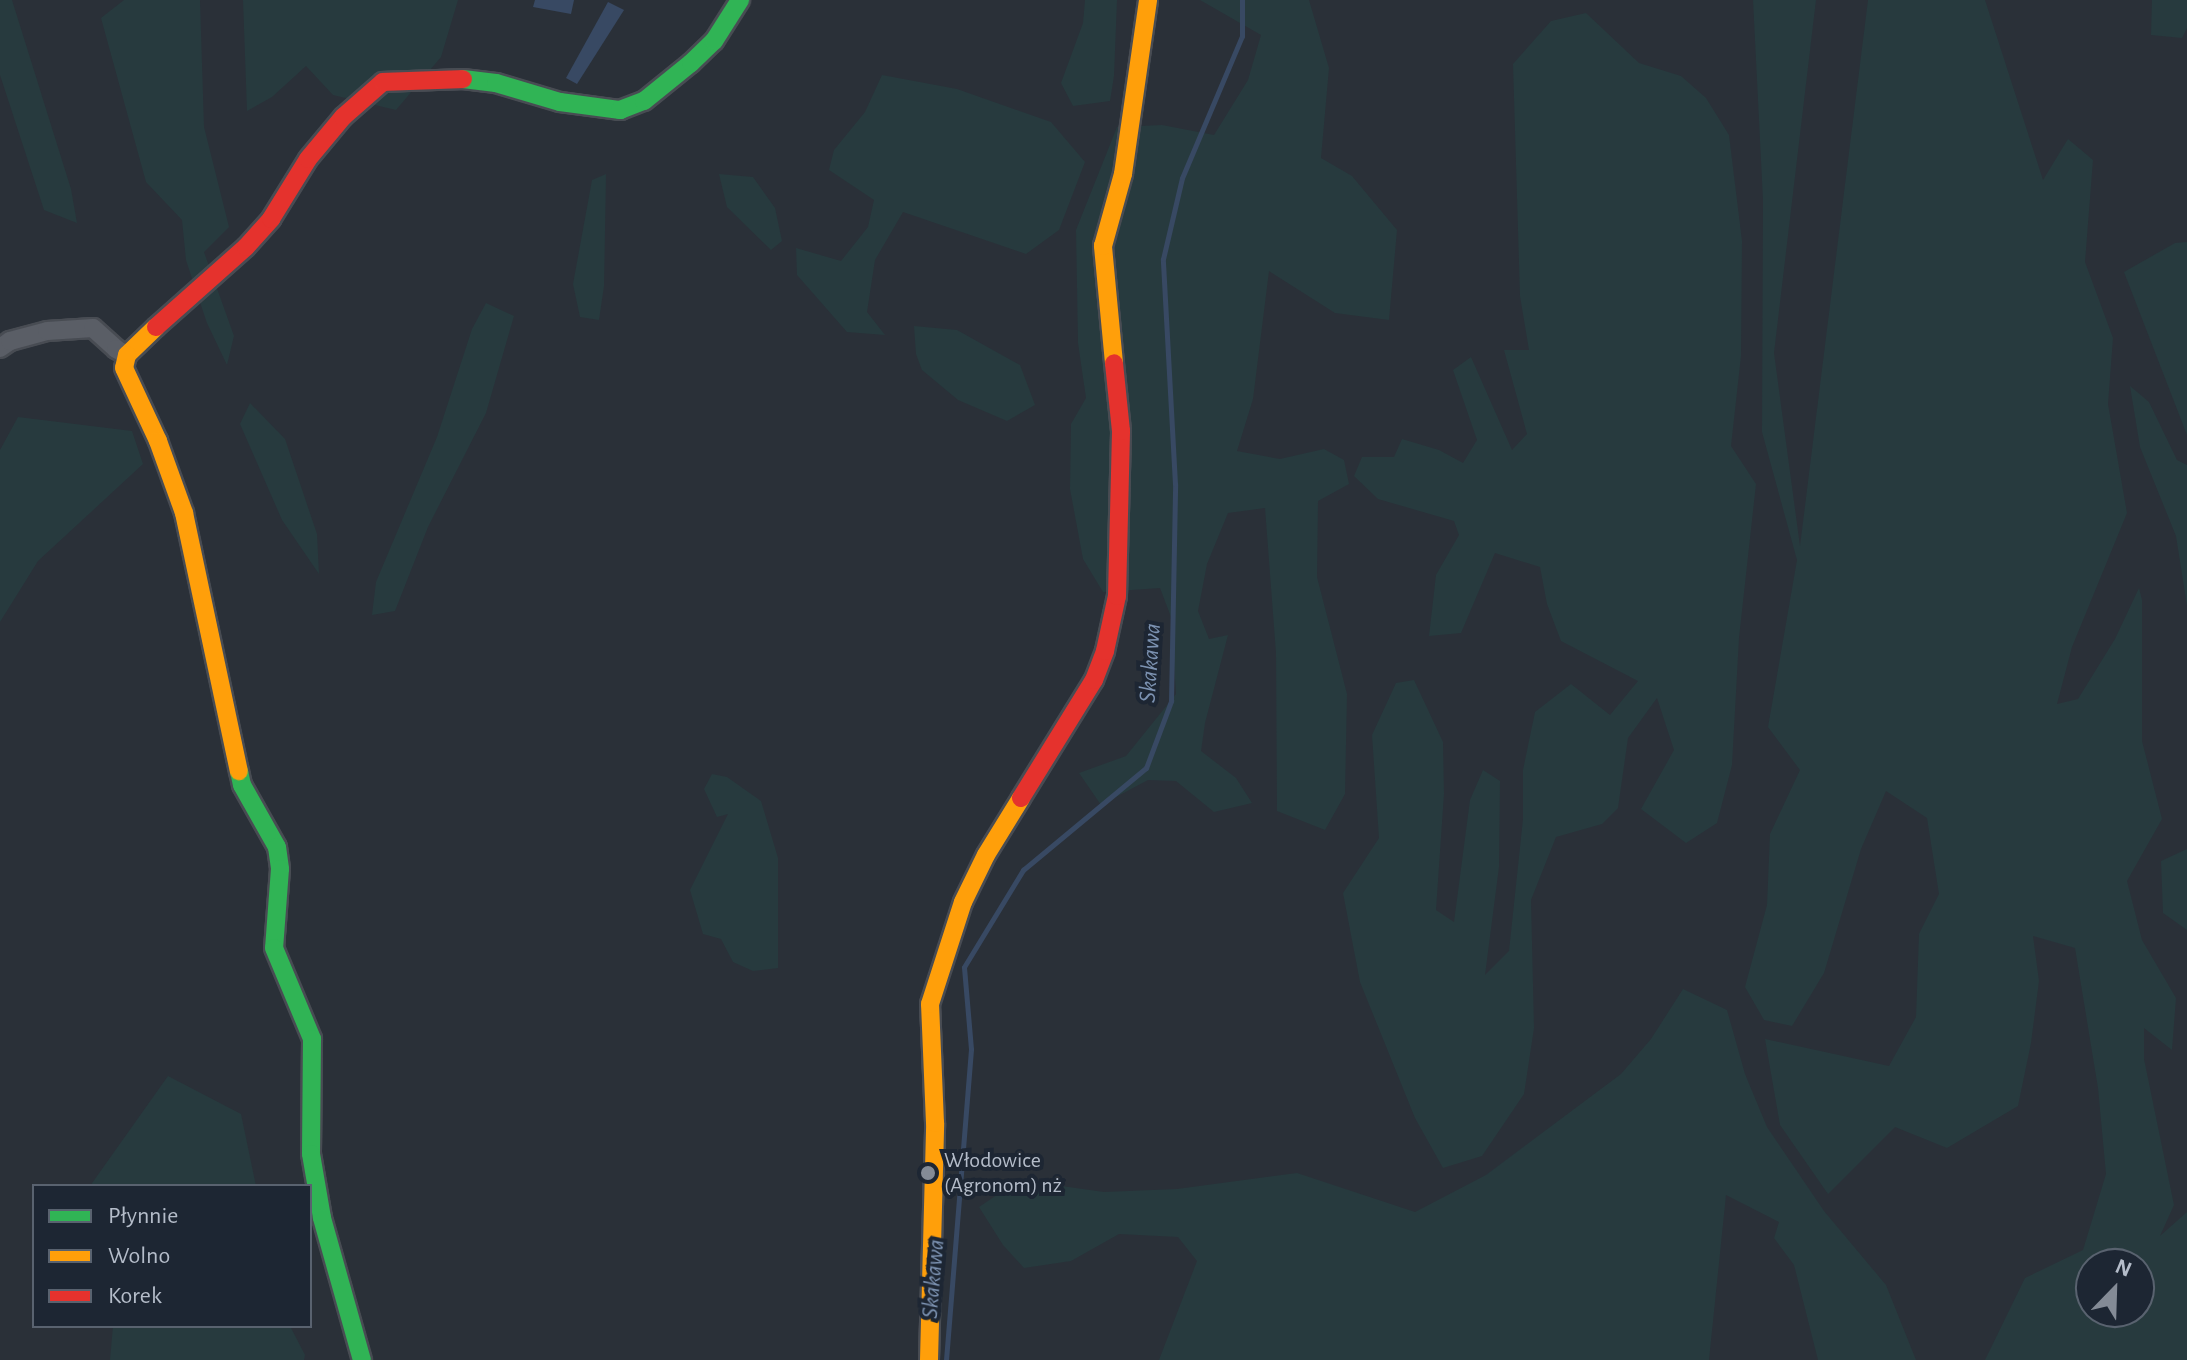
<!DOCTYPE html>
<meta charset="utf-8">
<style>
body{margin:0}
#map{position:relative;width:2187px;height:1360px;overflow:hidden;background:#2a3038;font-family:"Alegreya Sans",sans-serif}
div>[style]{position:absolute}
.green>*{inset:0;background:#273a3e}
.water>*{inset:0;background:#384963}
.stream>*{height:5px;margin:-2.5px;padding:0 2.5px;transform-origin:2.5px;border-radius:2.5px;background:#384963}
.roads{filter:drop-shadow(2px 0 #484c53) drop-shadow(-2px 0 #484c53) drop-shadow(0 2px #484c53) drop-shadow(0 -2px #484c53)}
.street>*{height:18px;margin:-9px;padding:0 9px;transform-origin:9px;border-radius:9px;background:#5a5e66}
.fast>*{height:18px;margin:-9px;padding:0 9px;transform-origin:9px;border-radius:9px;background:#30b455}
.slow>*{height:18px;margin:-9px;padding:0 9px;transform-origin:9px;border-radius:9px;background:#ff9f0a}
.jam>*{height:18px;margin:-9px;padding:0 9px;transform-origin:9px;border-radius:9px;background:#e5322d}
.dots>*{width:22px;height:22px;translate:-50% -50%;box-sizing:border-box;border:4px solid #1d2633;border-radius:50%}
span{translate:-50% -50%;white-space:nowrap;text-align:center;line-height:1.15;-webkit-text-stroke:8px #1d2633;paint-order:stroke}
.poi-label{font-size:22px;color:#b4bcc9}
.left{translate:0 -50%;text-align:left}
.water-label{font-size:24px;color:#7c92b1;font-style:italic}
.legend{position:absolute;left:32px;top:1184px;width:280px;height:144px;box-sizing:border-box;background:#1d2633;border:2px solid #59626f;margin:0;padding:10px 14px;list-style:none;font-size:24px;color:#b4bcc9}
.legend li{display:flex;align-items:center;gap:16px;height:40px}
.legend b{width:40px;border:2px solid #59626f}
.north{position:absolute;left:2075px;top:1248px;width:80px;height:80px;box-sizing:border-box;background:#1d2633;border:2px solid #59626f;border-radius:50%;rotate:23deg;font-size:22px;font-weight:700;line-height:32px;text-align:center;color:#b4bcc9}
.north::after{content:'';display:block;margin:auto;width:28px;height:36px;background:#848b96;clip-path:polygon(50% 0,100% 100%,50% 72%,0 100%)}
</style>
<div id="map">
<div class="green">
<i style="clip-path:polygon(0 0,12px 0,71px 189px,77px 223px,44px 210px,0 75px)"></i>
<i style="clip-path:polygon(124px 0,200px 0,204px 127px,229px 227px,204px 252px,234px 336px,227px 365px,207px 323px,186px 260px,182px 220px,146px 182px,101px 18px)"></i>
<i style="clip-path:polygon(243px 0,458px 0,441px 57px,396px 110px,333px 95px,306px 66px,272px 97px,247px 111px)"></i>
<i style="clip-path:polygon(1085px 0,1117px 0,1114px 76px,1110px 101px,1073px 106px,1061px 83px,1083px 23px)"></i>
<i style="clip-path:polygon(1200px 0,1309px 0,1329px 68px,1321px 158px,1352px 176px,1397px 230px,1389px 320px,1335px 313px,1269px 271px,1253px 399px,1237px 451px,1280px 459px,1324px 449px,1344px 460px,1349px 484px,1318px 501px,1317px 577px,1347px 694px,1345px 794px,1325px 830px,1277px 811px,1276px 653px,1265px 508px,1228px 513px,1207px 564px,1198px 611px,1209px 639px,1228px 635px,1205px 723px,1201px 751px,1236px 778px,1252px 803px,1214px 812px,1176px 781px,1148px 780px,1101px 805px,1079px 773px,1126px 756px,1176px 694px,1171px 617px,1160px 588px,1103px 592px,1083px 559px,1070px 489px,1071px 424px,1086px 398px,1078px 343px,1076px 230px,1117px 127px,1162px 125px,1214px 135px,1248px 80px,1261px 35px)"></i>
<i style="clip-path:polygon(evenodd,1753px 0,1816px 0,1774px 353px,1800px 546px,1868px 0,1985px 0,2043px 180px,2068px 139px,2093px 160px,2085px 262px,2113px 338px,2108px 404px,2127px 513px,2072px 647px,2057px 704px,2078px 699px,2115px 639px,2139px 588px,2142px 600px,2142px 741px,2162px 819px,2127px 881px,2142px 940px,2176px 998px,2172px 1050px,2144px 1028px,2144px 1059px,2174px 1205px,2160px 1236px,2187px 1212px,2187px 1360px,1985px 1360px,2025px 1278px,2083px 1250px,2106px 1174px,2098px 1088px,2075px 948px,2033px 936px,2039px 981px,2031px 1043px,2018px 1106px,1947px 1148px,1895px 1127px,1828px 1194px,1780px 1125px,1765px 1039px,1889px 1066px,1916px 1017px,1919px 934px,1939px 894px,1927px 818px,1886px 791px,1861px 849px,1824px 973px,1792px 1026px,1764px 1020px,1745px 987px,1767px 905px,1770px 834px,1800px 770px,1768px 727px,1797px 560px,1762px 432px,1763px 200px,1753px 0,2091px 1264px,2139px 1264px,2139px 1312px,2091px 1312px,2091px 1264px)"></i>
<i style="clip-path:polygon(2152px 0,2187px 0,2187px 28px,2182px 38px,2151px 35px)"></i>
<i style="clip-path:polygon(1586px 13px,1639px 63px,1681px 76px,1706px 98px,1729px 135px,1742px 241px,1741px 356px,1731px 446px,1756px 484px,1739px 638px,1732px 765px,1717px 823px,1686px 843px,1641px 809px,1674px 750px,1657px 698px,1628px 738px,1618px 808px,1602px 824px,1556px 837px,1531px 900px,1534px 1028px,1524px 1094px,1482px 1156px,1443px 1168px,1415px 1118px,1360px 982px,1343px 893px,1379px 838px,1372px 735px,1396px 683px,1414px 680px,1443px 742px,1444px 794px,1436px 910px,1454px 922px,1470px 800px,1483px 770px,1500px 781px,1499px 867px,1485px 975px,1509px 951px,1523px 819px,1523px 770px,1535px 712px,1571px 684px,1610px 715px,1638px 681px,1561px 641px,1547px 604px,1540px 567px,1495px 553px,1461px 633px,1429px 636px,1436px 575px,1459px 535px,1454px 521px,1378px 499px,1354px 476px,1362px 457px,1394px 457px,1402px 439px,1439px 450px,1463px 463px,1477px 440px,1453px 370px,1471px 357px,1512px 450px,1527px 434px,1504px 350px,1529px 350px,1520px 296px,1513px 64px,1551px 21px)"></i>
<i style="clip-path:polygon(882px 75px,957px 89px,1051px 122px,1085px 162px,1059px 230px,1026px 254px,903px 212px,875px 260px,867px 312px,885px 335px,847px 332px,797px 275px,796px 248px,841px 261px,868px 227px,874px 200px,829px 170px,834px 150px,865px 112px)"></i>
<i style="clip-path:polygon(606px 174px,604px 286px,599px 320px,580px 317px,573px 284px,592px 180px)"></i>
<i style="clip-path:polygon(719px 174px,753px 177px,775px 208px,782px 241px,771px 250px,727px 207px)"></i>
<i style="clip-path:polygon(2187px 242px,2187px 435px,2124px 272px,2175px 243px)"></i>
<i style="clip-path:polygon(486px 303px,514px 316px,486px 413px,428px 527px,395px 611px,372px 615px,376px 582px,437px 437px,472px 329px)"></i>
<i style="clip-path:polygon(914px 326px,957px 330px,1020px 365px,1035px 405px,1007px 421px,958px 400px,922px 370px,916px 354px)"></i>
<i style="clip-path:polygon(2130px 386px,2149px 402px,2177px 460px,2187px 465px,2187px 606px,2176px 536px,2140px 447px)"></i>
<i style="clip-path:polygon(250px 403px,285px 439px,317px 534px,319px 574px,282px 520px,240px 424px)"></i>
<i style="clip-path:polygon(18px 417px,132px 431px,143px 464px,38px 561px,0 622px,0 450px)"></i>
<i style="clip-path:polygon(712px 774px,727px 777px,761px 801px,778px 858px,778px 968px,753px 971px,733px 962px,721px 939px,703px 934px,690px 890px,728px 814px,717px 817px,704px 789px)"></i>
<i style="clip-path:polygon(2187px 849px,2187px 930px,2163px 913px,2161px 861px)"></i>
<i style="clip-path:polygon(1683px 989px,1727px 1010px,1745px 1074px,1767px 1127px,1824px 1211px,1886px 1285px,1916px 1360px,1818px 1360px,1794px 1265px,1774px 1238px,1779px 1222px,1726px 1195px,1709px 1360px,1159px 1360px,1197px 1261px,1178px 1237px,1119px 1234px,1071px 1261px,1024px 1268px,1003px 1245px,979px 1207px,1019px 1180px,1104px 1192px,1177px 1189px,1297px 1173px,1415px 1212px,1486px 1175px,1621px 1074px,1651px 1039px)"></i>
<i style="clip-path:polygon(168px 1076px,241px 1114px,256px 1186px,90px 1186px)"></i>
<i style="clip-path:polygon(113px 1326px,290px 1326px,305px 1355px,304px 1360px,110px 1360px)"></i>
</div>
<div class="water">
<i style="clip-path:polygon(535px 0,574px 0,571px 14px,533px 7px)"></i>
<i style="clip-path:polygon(608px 2px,624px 10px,577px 84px,566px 78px)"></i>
</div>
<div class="stream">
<i style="left:946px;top:1360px;width:312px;rotate:-85.4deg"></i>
<i style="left:971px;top:1049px;width:82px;rotate:-94.9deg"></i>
<i style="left:964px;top:967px;width:114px;rotate:-58.7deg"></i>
<i style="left:1023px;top:870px;width:160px;rotate:-39.7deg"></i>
<i style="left:1146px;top:768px;width:72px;rotate:-69.5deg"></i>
<i style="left:1171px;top:701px;width:217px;rotate:-88.9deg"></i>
<i style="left:1175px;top:484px;width:225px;rotate:-93.1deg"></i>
<i style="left:1163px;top:259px;width:83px;rotate:-76.8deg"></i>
<i style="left:1182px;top:178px;width:154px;rotate:-67.1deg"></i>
<i style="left:1242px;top:36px;width:36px;rotate:-90deg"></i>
</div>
<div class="roads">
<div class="street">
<i style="left:0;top:348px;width:12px;rotate:-35deg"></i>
<i style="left:10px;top:341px;width:38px;rotate:-15deg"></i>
<i style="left:47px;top:331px;width:46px;rotate:-3.7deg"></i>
<i style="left:93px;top:328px;width:31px;rotate:42deg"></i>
<i style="left:116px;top:349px;width:13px;rotate:29deg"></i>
</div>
<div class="fast">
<i style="left:463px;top:79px;width:33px;rotate:7deg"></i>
<i style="left:496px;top:83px;width:67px;rotate:16.5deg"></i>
<i style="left:560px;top:102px;width:61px;rotate:7.6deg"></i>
<i style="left:620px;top:110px;width:26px;rotate:-21deg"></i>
<i style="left:644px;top:101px;width:60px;rotate:-39deg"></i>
<i style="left:691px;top:63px;width:32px;rotate:-44deg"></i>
<i style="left:714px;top:41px;width:49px;rotate:-57.6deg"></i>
<i style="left:239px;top:771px;width:14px;rotate:78deg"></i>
<i style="left:242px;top:785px;width:71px;rotate:60.6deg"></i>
<i style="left:277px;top:847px;width:22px;rotate:82deg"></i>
<i style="left:280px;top:869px;width:79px;rotate:94.3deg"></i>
<i style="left:274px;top:948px;width:99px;rotate:67.3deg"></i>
<i style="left:312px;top:1039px;width:115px;rotate:90.5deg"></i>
<i style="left:311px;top:1154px;width:65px;rotate:80.2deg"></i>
<i style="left:322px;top:1218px;width:148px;rotate:74.3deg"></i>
</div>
<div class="slow">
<i style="left:156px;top:327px;width:40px;rotate:136deg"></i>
<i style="left:127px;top:355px;width:13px;rotate:103deg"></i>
<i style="left:124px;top:368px;width:81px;rotate:65deg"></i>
<i style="left:158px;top:441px;width:77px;rotate:70.1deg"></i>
<i style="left:184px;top:513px;width:264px;rotate:78deg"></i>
<i style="left:1114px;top:363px;width:118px;rotate:-95.4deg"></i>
<i style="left:1103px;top:246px;width:75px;rotate:-74.5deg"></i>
<i style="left:1123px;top:174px;width:176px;rotate:-81.8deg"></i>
<i style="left:929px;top:1360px;width:237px;rotate:-88.5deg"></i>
<i style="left:935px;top:1123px;width:119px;rotate:-92.4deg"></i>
<i style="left:930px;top:1004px;width:107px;rotate:-72.1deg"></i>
<i style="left:963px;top:902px;width:52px;rotate:-63.9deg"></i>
<i style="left:986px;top:855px;width:67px;rotate:-58.4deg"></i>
</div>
<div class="jam">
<i style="left:156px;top:327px;width:120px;rotate:-41.6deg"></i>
<i style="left:246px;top:247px;width:38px;rotate:-48deg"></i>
<i style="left:271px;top:219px;width:70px;rotate:-58.3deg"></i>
<i style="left:308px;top:159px;width:55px;rotate:-50.2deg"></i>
<i style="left:343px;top:117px;width:53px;rotate:-41.2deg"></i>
<i style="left:383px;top:82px;width:80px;rotate:-2.1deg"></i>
<i style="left:1021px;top:798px;width:139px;rotate:-58.3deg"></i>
<i style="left:1094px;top:680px;width:31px;rotate:-69deg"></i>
<i style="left:1105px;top:651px;width:56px;rotate:-77.7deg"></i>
<i style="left:1117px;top:596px;width:165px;rotate:-88.6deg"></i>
<i style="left:1121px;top:431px;width:68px;rotate:-95.9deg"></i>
</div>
</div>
<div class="dots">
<i style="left:928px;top:1173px;background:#848b96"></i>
</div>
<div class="poi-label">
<span class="left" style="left:944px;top:1173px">Włodowice<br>(Agronom) nż</span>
</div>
<div class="water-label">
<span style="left:1151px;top:663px;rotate:-86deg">Skakawa</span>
<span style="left:934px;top:1279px;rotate:-85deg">Skakawa</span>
</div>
<ul class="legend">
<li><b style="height:10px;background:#30b455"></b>Płynnie</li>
<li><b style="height:10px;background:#ff9f0a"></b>Wolno</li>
<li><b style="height:10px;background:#e5322d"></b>Korek</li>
</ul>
<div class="north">N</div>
</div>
